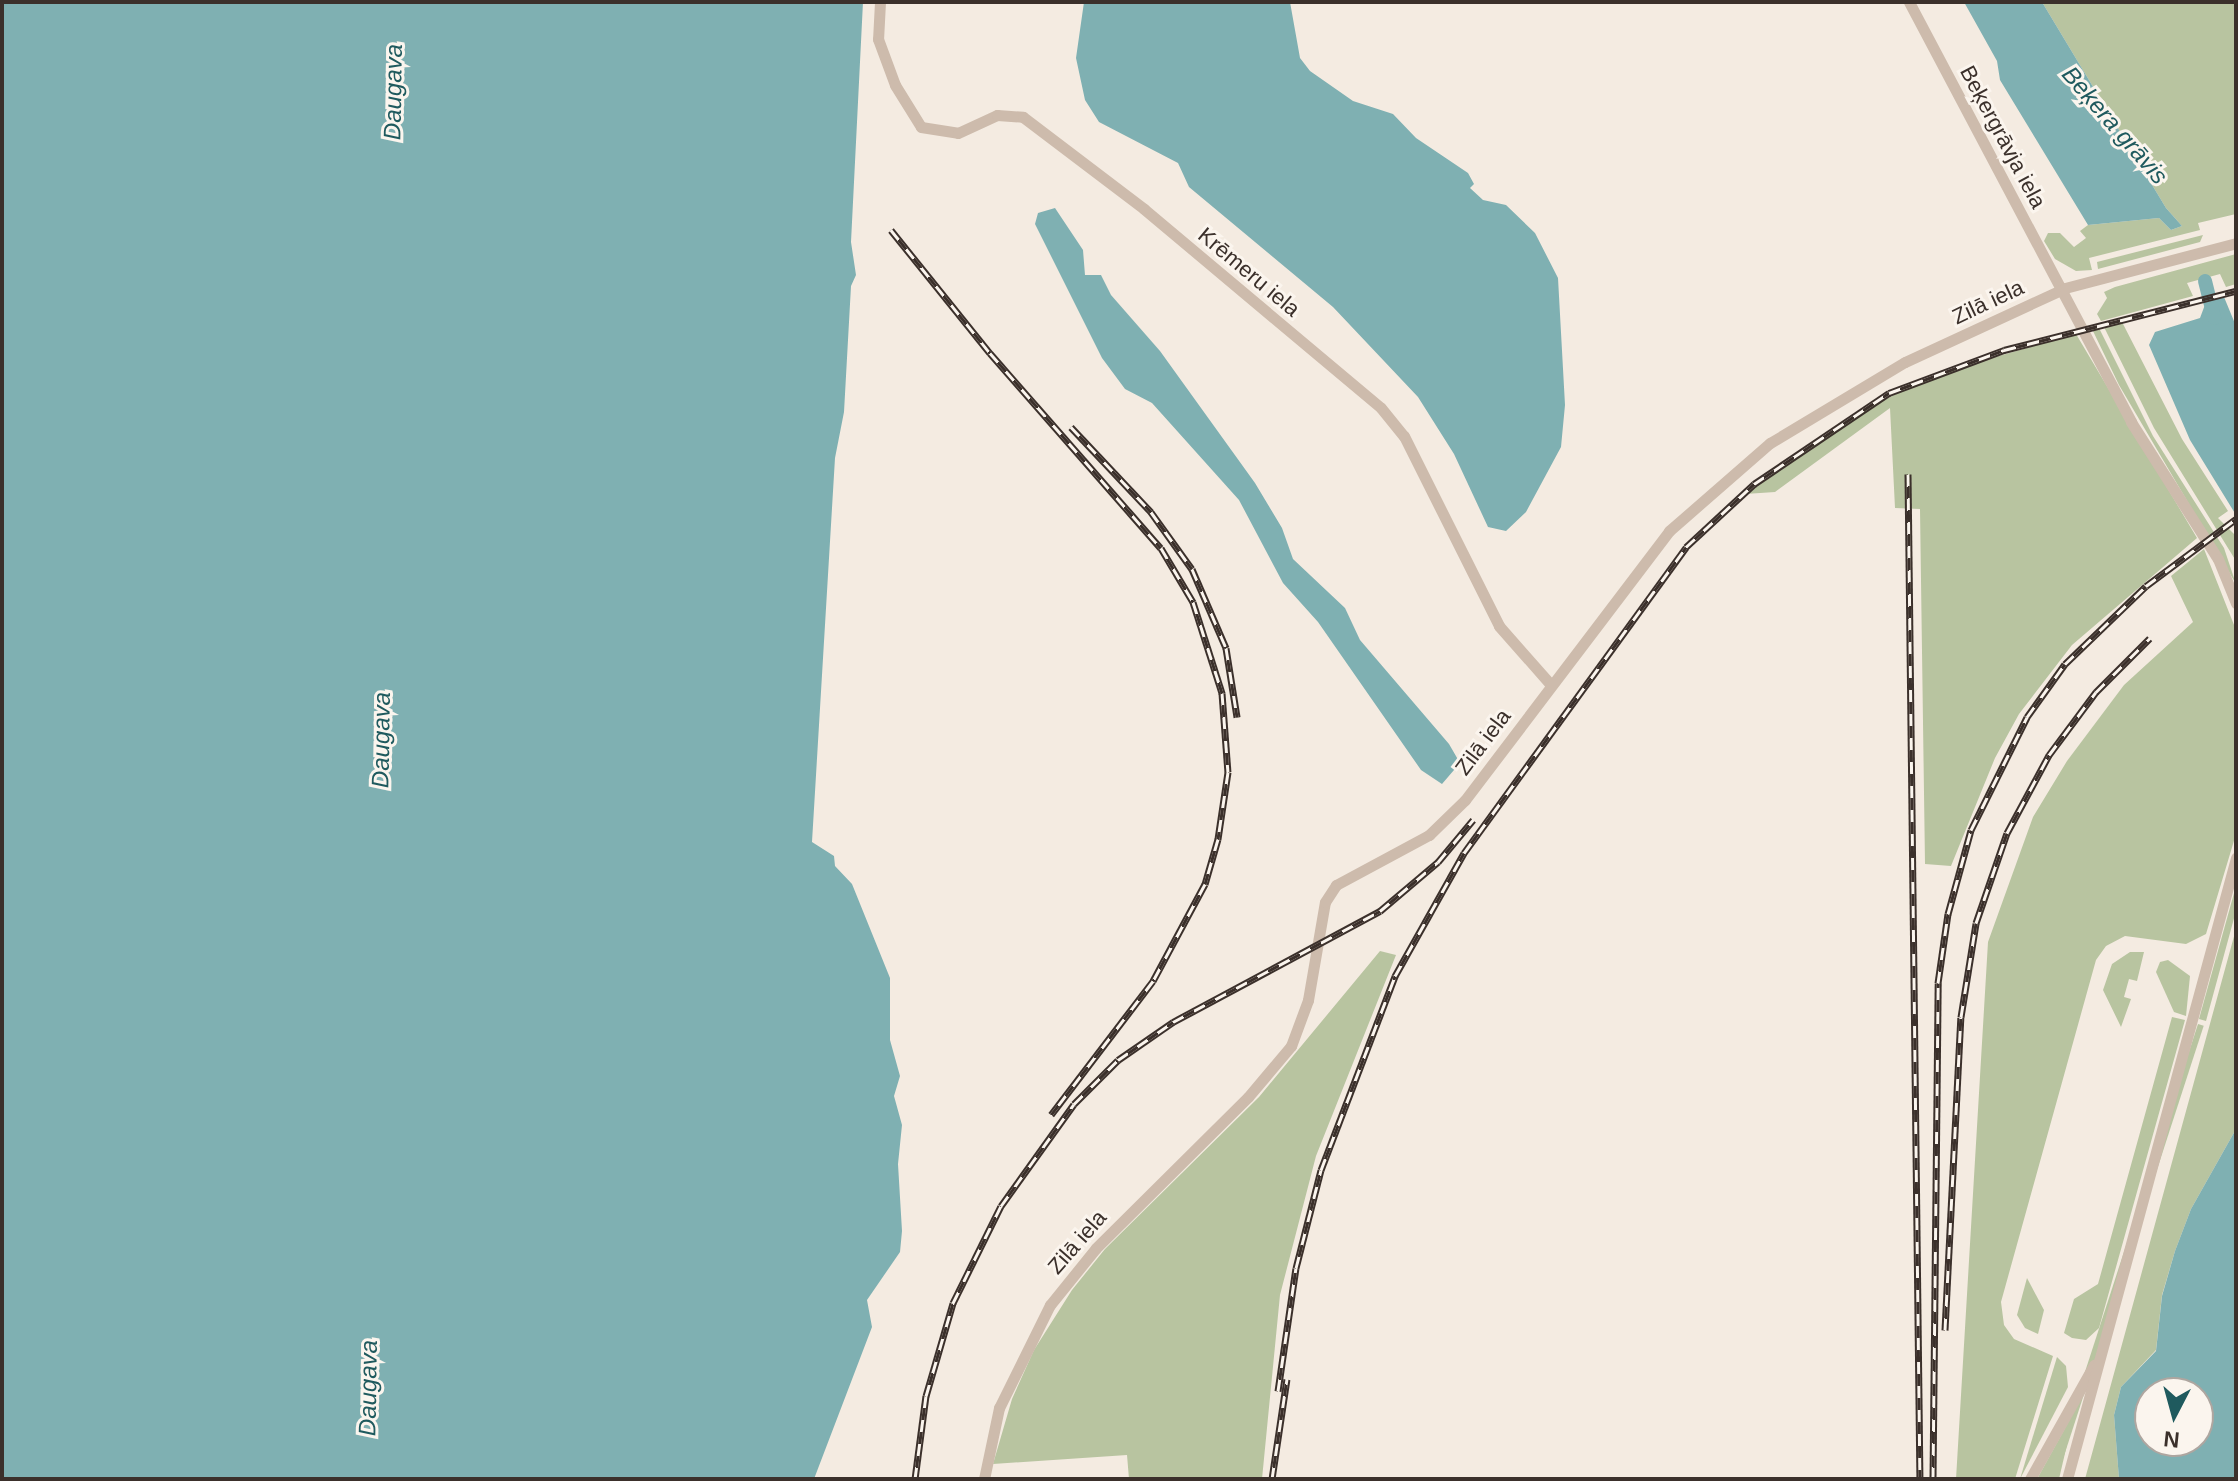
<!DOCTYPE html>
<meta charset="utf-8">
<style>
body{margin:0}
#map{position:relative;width:2238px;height:1481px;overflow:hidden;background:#f4ebe1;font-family:Arial,sans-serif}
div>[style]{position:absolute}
.green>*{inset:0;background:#b8c4a0;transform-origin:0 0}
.water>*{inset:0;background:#7fb0b2}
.canal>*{height:14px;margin:-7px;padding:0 7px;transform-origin:7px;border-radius:7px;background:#7fb0b2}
.minor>*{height:11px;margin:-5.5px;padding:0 5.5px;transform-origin:5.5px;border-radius:5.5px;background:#cdbbac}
.rail>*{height:7px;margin-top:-3.5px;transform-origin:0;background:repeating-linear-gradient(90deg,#fbf5ee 0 12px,#3b302b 0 24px);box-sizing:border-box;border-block:2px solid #3b302b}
span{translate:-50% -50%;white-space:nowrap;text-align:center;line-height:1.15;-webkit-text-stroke:6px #fbf5ee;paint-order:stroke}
.street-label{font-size:22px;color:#3b302b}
.water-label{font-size:24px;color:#1f5a5e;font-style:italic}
.frame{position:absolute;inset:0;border:4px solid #3b302b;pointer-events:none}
.north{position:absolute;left:2134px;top:1377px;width:80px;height:80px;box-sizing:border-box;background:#fbf5ee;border:2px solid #aea6a0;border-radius:50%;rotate:186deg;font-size:22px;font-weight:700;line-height:32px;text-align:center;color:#3b302b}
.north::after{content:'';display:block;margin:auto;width:28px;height:36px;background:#1f5a5e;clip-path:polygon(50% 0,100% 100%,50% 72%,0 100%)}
</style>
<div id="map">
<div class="green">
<i style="clip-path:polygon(2042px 2px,2236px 2px,2236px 214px,2198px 223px,2200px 230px,2089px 258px,2092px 270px,2076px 271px,2055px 259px,2044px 241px,2048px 233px,2060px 233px,2074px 247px,2086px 238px,2080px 231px,2088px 225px,2159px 218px,2171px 230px,2182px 226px,2166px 208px)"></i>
<i style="clip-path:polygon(2203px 235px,2200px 242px,2098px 269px,2097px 262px)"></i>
<i style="clip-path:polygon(2236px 254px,2236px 284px,2226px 287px,2220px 274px,2187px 283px,2193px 296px,2101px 321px,2097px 314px,2107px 298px,2104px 292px,2115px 287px)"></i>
<i style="clip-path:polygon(2122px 322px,2182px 439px,2228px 511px,2218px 518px,2236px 536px,2236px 561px,2154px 428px,2104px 327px)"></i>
<i style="clip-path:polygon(2099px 328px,2153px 436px,2224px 548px,2236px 584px,2119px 385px,2092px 329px)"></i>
<i style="clip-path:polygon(2076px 334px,2197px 538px,2072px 645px,2019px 714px,1995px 758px,1951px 866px,1925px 864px,1920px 509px,1895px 508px,1890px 408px,1775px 492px,1745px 494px,1860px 411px,1890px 397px,1939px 373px)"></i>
<i style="clip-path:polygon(2204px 549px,2236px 630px,2236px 834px,2206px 934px,2186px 944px,2125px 936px,2106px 946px,2096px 960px,2001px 1302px,2004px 1325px,2014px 1339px,2053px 1356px,2015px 1479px,1956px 1479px,1988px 942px,2033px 817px,2067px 761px,2124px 685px,2193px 622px,2171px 576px)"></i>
<i style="clip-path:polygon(2236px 886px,2236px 911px,2206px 1021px,2199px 1019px)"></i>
<i style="clip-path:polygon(2236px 929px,2236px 1129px,2191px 1209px,2175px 1251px,2162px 1295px,2156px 1350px,2121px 1387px,2114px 1415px,2119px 1479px,2085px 1479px)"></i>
<i style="clip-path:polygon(1380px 951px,1396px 955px,1316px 1156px,1280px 1295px,1262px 1479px,1129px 1479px,1127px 1455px,993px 1464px,1012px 1399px,1034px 1350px,1072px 1290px,1105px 1249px,1259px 1097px)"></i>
<i style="clip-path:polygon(2130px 952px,2144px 952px,2137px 981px,2129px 979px,2124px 997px,2131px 999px,2121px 1027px,2103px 990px,2112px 964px)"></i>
<i style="clip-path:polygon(2168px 960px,2190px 976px,2186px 1016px,2174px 1012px,2156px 972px,2160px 962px)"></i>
<i style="clip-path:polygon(2172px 1017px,2185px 1020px,2099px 1328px,2086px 1340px,2072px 1338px,2064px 1333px,2074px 1299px,2098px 1284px)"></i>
<i style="left:2198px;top:1024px;width:6px;height:472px;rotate:18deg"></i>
<i style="clip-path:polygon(2027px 1278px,2044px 1310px,2038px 1334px,2025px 1328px,2017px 1315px)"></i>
<i style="clip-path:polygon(2057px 1357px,2066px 1366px,2068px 1387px,2020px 1479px)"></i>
<i style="clip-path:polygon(2075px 1410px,2059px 1479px,2037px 1479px)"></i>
</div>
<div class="water">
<i style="clip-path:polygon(2px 2px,863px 2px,851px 242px,856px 275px,851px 286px,844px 412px,835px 458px,812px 842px,834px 856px,835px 866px,852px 884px,890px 978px,890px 1040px,900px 1076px,894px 1096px,902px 1125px,898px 1164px,902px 1231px,900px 1252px,867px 1300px,872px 1327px,814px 1479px,2px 1479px)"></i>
<i style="clip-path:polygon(1084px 2px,1290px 2px,1300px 58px,1310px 71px,1353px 101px,1393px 114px,1416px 138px,1468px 173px,1474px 184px,1470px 188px,1483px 200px,1506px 205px,1535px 233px,1558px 278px,1565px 405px,1561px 447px,1526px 512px,1506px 531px,1488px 527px,1454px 454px,1418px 397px,1333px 307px,1189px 187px,1178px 163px,1099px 122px,1085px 100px,1076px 58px)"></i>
<i style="clip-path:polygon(1964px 2px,2042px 2px,2166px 208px,2182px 226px,2171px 230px,2159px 218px,2088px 225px,2000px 80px,1997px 61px)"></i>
<i style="clip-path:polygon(1055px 208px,1083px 250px,1085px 275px,1101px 275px,1111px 295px,1160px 351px,1255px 483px,1282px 528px,1293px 559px,1345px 608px,1360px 640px,1449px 744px,1460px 763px,1442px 784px,1421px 770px,1318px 622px,1283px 583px,1239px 500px,1152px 403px,1125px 389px,1102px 358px,1035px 224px,1038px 213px)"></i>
<i style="clip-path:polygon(2224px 297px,2236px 326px,2236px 515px,2190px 440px,2149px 345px,2155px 332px,2200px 318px,2206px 302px)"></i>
<i style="clip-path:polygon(evenodd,2236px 1129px,2236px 1479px,2119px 1479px,2114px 1415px,2121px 1387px,2156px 1351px,2162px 1296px,2175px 1251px,2191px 1209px,2236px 1129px,2150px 1393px,2198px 1393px,2198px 1441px,2150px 1441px,2150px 1393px)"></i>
</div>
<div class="canal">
<i style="left:2205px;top:281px;width:38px;rotate:76deg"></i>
</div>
<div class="minor">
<i style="left:880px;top:2px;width:37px;rotate:93deg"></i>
<i style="left:878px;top:39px;width:49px;rotate:69.7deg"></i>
<i style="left:895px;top:85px;width:49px;rotate:58.2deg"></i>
<i style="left:921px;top:127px;width:37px;rotate:9deg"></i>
<i style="left:958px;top:133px;width:43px;rotate:-24.8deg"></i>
<i style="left:997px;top:115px;width:26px;rotate:4deg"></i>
<i style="left:1023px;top:117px;width:152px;rotate:37.2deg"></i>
<i style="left:1144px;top:209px;width:309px;rotate:40deg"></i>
<i style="left:1381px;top:408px;width:36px;rotate:51deg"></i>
<i style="left:1404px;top:436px;width:212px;rotate:63.4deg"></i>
<i style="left:1499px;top:626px;width:79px;rotate:48.6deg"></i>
<i style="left:1909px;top:2px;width:475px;rotate:62.1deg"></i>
<i style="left:2131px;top:422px;width:162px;rotate:57.6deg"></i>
<i style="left:2218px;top:559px;width:48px;rotate:67.8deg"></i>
<i style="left:984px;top:1479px;width:73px;rotate:-78.1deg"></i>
<i style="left:999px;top:1408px;width:115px;rotate:-63.7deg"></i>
<i style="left:1050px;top:1305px;width:73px;rotate:-51.1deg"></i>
<i style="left:1096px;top:1248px;width:214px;rotate:-44.8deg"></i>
<i style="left:1248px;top:1097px;width:67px;rotate:-49.9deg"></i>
<i style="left:1291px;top:1046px;width:49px;rotate:-69.7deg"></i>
<i style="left:1308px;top:1000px;width:99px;rotate:-80.2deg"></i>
<i style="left:1325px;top:902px;width:20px;rotate:-57deg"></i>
<i style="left:1336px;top:885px;width:106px;rotate:-28.3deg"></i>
<i style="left:1429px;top:835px;width:50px;rotate:-44.2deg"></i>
<i style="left:1465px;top:800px;width:338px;rotate:-52.8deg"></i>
<i style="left:1669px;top:531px;width:134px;rotate:-41.1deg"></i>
<i style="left:1770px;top:443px;width:157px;rotate:-31deg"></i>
<i style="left:1905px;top:362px;width:176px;rotate:-24.8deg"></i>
<i style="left:2065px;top:288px;width:177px;rotate:-14.7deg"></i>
<i style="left:2030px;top:1479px;width:131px;rotate:-60.7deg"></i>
<i style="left:2067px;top:1479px;width:644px;rotate:-74.78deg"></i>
</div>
<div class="rail">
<i style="left:891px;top:230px;width:158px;rotate:51.2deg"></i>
<i style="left:990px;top:353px;width:259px;rotate:48.8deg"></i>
<i style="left:1161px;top:548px;width:63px;rotate:59.3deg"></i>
<i style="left:1193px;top:602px;width:96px;rotate:72.3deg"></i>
<i style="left:1222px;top:693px;width:79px;rotate:85.7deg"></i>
<i style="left:1228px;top:772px;width:68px;rotate:98.5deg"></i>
<i style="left:1218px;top:839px;width:47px;rotate:106.1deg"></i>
<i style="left:1205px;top:884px;width:110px;rotate:118.2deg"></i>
<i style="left:1153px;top:981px;width:168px;rotate:127.3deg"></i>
<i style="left:1071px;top:427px;width:117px;rotate:46.7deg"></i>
<i style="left:1151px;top:512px;width:70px;rotate:54.3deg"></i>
<i style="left:1192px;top:569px;width:86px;rotate:66.7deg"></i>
<i style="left:1226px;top:648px;width:70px;rotate:80.9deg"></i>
<i style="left:1908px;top:474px;width:1005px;rotate:89.32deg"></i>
<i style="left:1945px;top:1330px;width:313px;rotate:-87.1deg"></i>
<i style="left:1961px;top:1017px;width:95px;rotate:-80.9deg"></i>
<i style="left:1976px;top:923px;width:95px;rotate:-71deg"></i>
<i style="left:2007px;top:833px;width:89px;rotate:-61.7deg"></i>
<i style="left:2049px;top:755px;width:79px;rotate:-53.3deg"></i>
<i style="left:2096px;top:692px;width:76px;rotate:-45deg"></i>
<i style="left:1278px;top:1391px;width:124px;rotate:-81.7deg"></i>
<i style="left:1296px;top:1268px;width:101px;rotate:-75.7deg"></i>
<i style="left:1321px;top:1170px;width:208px;rotate:-69.1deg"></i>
<i style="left:1395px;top:976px;width:141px;rotate:-60.7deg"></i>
<i style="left:1464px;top:853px;width:378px;rotate:-54deg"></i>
<i style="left:1686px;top:547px;width:93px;rotate:-42.8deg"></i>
<i style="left:1754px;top:484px;width:163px;rotate:-34deg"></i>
<i style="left:1889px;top:393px;width:123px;rotate:-20.5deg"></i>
<i style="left:2004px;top:350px;width:239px;rotate:-14.3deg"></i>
<i style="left:915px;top:1479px;width:84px;rotate:-82.5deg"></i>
<i style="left:926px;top:1396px;width:97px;rotate:-73.8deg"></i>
<i style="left:953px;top:1303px;width:108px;rotate:-63.7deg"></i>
<i style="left:1001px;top:1206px;width:125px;rotate:-54.4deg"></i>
<i style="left:1074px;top:1104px;width:62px;rotate:-45deg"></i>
<i style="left:1118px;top:1060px;width:67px;rotate:-34.6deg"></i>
<i style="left:1173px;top:1022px;width:235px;rotate:-28.2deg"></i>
<i style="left:1380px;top:911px;width:76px;rotate:-40.2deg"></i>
<i style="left:1438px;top:862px;width:55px;rotate:-50.2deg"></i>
<i style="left:1272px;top:1479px;width:101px;rotate:-81.5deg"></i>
<i style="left:1933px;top:1479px;width:496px;rotate:-89.4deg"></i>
<i style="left:1938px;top:983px;width:70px;rotate:-81.8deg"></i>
<i style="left:1948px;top:914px;width:87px;rotate:-74.7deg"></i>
<i style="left:1971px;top:830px;width:126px;rotate:-63.6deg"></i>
<i style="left:2027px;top:717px;width:65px;rotate:-54.4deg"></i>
<i style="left:2065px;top:664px;width:112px;rotate:-43.9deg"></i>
<i style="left:2146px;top:586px;width:112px;rotate:-36.7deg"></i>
</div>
<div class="street-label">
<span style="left:2003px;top:137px;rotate:62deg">Beķergrāvja iela</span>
<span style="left:1249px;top:272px;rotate:40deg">Krēmeru iela</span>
<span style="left:1988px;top:302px;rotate:-25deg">Zilā iela</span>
<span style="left:1483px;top:742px;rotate:-53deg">Zilā iela</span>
<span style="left:1077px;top:1242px;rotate:-49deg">Zilā iela</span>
</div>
<div class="water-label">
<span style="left:393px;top:92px;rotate:-89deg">Daugava</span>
<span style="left:2115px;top:125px;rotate:49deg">Beķera grāvis</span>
<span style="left:381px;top:740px;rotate:-89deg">Daugava</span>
<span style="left:368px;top:1388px;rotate:-89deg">Daugava</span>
</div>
<div class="frame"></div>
<div class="north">N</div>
</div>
